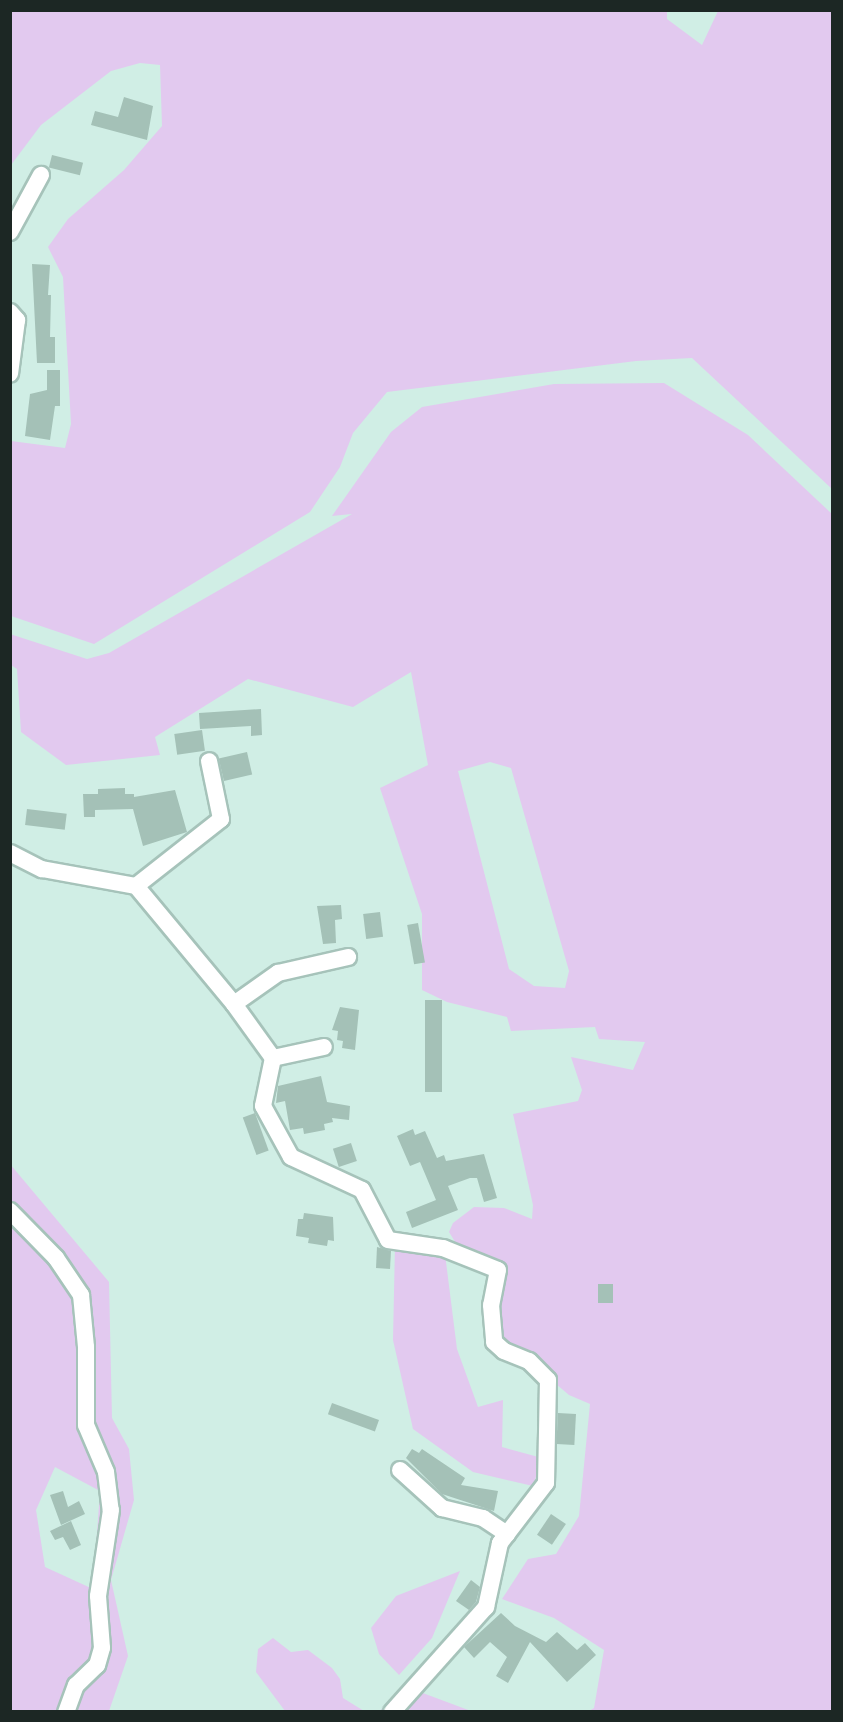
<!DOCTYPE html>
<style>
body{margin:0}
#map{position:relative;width:843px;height:1722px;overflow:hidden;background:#d0eee5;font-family:Roboto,sans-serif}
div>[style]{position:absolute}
.green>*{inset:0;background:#e2c9ef}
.building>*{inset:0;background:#a4c1b7;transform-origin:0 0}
.roads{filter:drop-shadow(2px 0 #a6c3ba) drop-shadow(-2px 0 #a6c3ba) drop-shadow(0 2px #a6c3ba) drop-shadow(0 -2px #a6c3ba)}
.minor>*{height:16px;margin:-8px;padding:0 8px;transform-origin:8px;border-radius:8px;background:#fff}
span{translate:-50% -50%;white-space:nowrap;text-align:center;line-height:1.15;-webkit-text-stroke:4.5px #d0eee5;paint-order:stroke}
.frame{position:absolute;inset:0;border:12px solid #1c2724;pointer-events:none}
</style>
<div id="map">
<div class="green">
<i style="clip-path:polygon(11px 10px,667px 11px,667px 19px,702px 45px,718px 11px,832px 11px,832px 489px,692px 358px,636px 361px,387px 392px,353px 433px,340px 467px,310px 512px,94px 644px,11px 616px,11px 441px,65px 448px,71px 424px,63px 277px,48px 247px,68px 219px,124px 170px,162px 126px,160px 65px,140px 63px,111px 71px,41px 125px,11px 165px)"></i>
<i style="clip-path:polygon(evenodd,664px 383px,748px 435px,832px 514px,832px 1711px,589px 1711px,594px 1708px,604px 1650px,554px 1618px,502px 1599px,528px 1559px,556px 1554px,579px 1516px,590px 1404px,569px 1395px,497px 1334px,504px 1263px,457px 1245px,449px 1232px,453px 1223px,474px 1207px,504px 1208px,532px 1219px,533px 1205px,513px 1114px,578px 1101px,582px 1090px,571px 1057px,633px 1070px,645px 1042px,599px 1039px,595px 1027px,511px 1031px,507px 1017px,447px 1002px,422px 990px,422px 914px,380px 788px,428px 765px,411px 672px,353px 707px,248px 679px,155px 737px,160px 755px,66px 765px,21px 732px,17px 669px,11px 665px,10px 634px,87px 659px,109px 653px,352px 514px,332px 516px,391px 432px,422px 407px,554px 384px,664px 383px,490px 762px,511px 768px,569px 971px,565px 988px,534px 986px,509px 969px,458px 771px,490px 762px)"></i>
<i style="clip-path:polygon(evenodd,10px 1164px,109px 1282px,112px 1418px,129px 1449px,134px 1500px,111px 1580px,128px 1656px,109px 1711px,11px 1711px,10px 1164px,55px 1467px,100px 1491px,93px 1589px,45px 1567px,36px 1510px,55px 1467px)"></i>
<i style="clip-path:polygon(395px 1245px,445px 1254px,457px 1349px,478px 1407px,503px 1400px,502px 1447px,542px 1458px,533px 1486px,473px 1472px,413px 1429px,393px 1340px)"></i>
<i style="clip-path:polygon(460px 1571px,432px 1638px,399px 1675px,379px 1654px,371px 1628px,396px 1596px)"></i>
<i style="clip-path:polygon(273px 1638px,291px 1652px,308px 1650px,332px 1668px,340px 1679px,343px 1698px,364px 1711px,285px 1711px,256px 1672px,258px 1649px)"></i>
<i style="clip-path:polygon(404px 1686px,471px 1711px,471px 1712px,379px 1712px)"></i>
</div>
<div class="building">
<i style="clip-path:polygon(124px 97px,153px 106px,147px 140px,91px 125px,95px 111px,118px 117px)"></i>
<i style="left:52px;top:155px;width:32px;height:13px;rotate:14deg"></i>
<i style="clip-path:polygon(32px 264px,50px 265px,48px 295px,51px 295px,50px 337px,55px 337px,55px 363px,37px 363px)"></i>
<i style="clip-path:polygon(47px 370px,60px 370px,60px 406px,55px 406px,50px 440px,25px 436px,30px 394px,47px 390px)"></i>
<i style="clip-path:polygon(261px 709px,262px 735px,251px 736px,251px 726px,200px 729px,199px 713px)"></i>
<i style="left:202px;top:730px;width:21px;height:28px;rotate:82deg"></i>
<i style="left:247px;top:752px;width:23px;height:29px;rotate:77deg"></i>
<i style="clip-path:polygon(125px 788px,125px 794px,134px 794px,134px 797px,175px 790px,187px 832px,143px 846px,133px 809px,95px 810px,95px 817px,84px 817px,83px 794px,98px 794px,98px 789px)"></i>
<i style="left:27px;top:809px;width:40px;height:16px;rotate:7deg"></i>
<i style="clip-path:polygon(341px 905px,342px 919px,335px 920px,336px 943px,323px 944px,317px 906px)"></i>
<i style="left:380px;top:912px;width:25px;height:17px;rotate:83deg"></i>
<i style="left:418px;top:923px;width:40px;height:11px;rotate:80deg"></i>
<i style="left:425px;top:1000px;width:17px;height:92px"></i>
<i style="clip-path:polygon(340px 1007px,359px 1010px,355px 1050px,342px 1048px,343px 1041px,337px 1040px,338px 1031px,332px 1030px)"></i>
<i style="clip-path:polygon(321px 1076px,327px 1102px,350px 1106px,349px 1120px,332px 1118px,333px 1122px,324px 1124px,325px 1130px,304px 1134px,303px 1128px,290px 1130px,285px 1101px,276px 1103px,278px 1086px)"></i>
<i style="left:255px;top:1113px;width:40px;height:13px;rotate:70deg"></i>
<i style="clip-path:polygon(413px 1129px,415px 1135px,425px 1131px,437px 1158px,444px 1155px,446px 1161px,484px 1154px,497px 1198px,484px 1202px,477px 1178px,470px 1178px,448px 1186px,458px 1210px,412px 1228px,406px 1212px,436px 1200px,420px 1162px,410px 1166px,397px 1136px)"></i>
<i style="left:351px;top:1143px;width:19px;height:19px;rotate:72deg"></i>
<i style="clip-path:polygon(304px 1213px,333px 1217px,334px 1241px,328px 1240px,327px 1246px,308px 1243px,309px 1238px,296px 1236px,298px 1219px,303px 1219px)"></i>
<i style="clip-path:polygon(377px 1247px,391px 1251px,390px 1269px,376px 1268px)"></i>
<i style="left:598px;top:1284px;width:15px;height:19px"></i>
<i style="left:332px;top:1403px;width:50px;height:12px;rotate:20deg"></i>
<i style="left:558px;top:1413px;width:18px;height:31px;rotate:3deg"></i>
<i style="clip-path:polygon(412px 1449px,419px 1453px,422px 1449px,465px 1478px,461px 1485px,498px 1491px,494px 1511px,442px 1494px,406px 1458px)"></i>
<i style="clip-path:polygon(63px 1491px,68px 1507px,79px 1501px,85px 1514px,61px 1525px,50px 1495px)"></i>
<i style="left:551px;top:1514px;width:18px;height:25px;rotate:34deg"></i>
<i style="clip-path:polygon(71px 1521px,81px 1545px,70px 1550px,63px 1537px,55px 1540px,50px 1531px)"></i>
<i style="clip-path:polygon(471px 1580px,480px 1587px,476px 1602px,469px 1610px,456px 1601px)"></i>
<i style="clip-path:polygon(501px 1613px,515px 1626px,546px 1642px,557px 1632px,577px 1650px,585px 1643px,596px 1655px,567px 1682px,530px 1642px,508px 1683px,496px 1676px,507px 1657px,490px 1642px,474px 1658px,464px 1647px)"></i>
</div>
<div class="roads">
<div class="minor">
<i style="left:10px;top:232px;width:65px;rotate:-61.5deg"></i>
<i style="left:10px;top:312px;width:11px;rotate:49deg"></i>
<i style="left:17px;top:320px;width:54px;rotate:97.4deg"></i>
<i style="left:10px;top:853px;width:36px;rotate:27deg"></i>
<i style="left:42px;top:869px;width:96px;rotate:10.3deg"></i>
<i style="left:136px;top:886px;width:153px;rotate:50.3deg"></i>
<i style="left:234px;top:1004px;width:67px;rotate:54.2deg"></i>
<i style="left:273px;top:1058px;width:49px;rotate:101.8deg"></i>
<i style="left:263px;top:1106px;width:58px;rotate:61.2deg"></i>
<i style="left:291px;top:1157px;width:78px;rotate:24.9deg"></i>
<i style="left:362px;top:1190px;width:56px;rotate:62.5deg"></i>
<i style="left:388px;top:1240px;width:56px;rotate:8.3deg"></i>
<i style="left:443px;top:1248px;width:59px;rotate:21.8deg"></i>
<i style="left:498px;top:1270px;width:36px;rotate:101deg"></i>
<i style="left:491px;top:1305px;width:37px;rotate:85deg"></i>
<i style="left:494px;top:1342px;width:13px;rotate:42deg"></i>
<i style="left:504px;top:1351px;width:27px;rotate:22deg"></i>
<i style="left:529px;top:1361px;width:27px;rotate:45deg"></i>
<i style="left:548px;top:1380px;width:103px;rotate:91.1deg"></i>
<i style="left:546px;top:1483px;width:76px;rotate:127.5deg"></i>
<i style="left:500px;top:1543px;width:66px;rotate:102.3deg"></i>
<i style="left:486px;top:1607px;width:141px;rotate:131.8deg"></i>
<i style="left:136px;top:886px;width:108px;rotate:-38.2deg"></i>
<i style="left:221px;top:819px;width:59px;rotate:-101.7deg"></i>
<i style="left:234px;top:1004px;width:54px;rotate:-35.2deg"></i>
<i style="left:278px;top:973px;width:72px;rotate:-12.9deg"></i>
<i style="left:273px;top:1058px;width:52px;rotate:-12.2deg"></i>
<i style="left:10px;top:1211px;width:66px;rotate:45.6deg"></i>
<i style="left:56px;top:1258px;width:45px;rotate:56deg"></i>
<i style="left:81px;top:1295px;width:52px;rotate:84.5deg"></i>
<i style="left:86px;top:1347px;width:78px;rotate:90deg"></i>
<i style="left:86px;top:1425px;width:51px;rotate:66.9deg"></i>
<i style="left:106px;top:1472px;width:38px;rotate:83deg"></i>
<i style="left:111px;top:1510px;width:87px;rotate:98.6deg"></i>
<i style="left:98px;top:1596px;width:52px;rotate:85.6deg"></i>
<i style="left:102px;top:1648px;width:18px;rotate:106deg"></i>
<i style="left:97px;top:1665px;width:29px;rotate:136deg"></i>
<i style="left:76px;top:1685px;width:29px;rotate:110deg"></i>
<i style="left:400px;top:1470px;width:57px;rotate:42.1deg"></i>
<i style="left:442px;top:1508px;width:42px;rotate:13.7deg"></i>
<i style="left:483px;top:1518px;width:29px;rotate:34deg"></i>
</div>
</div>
<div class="frame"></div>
</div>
